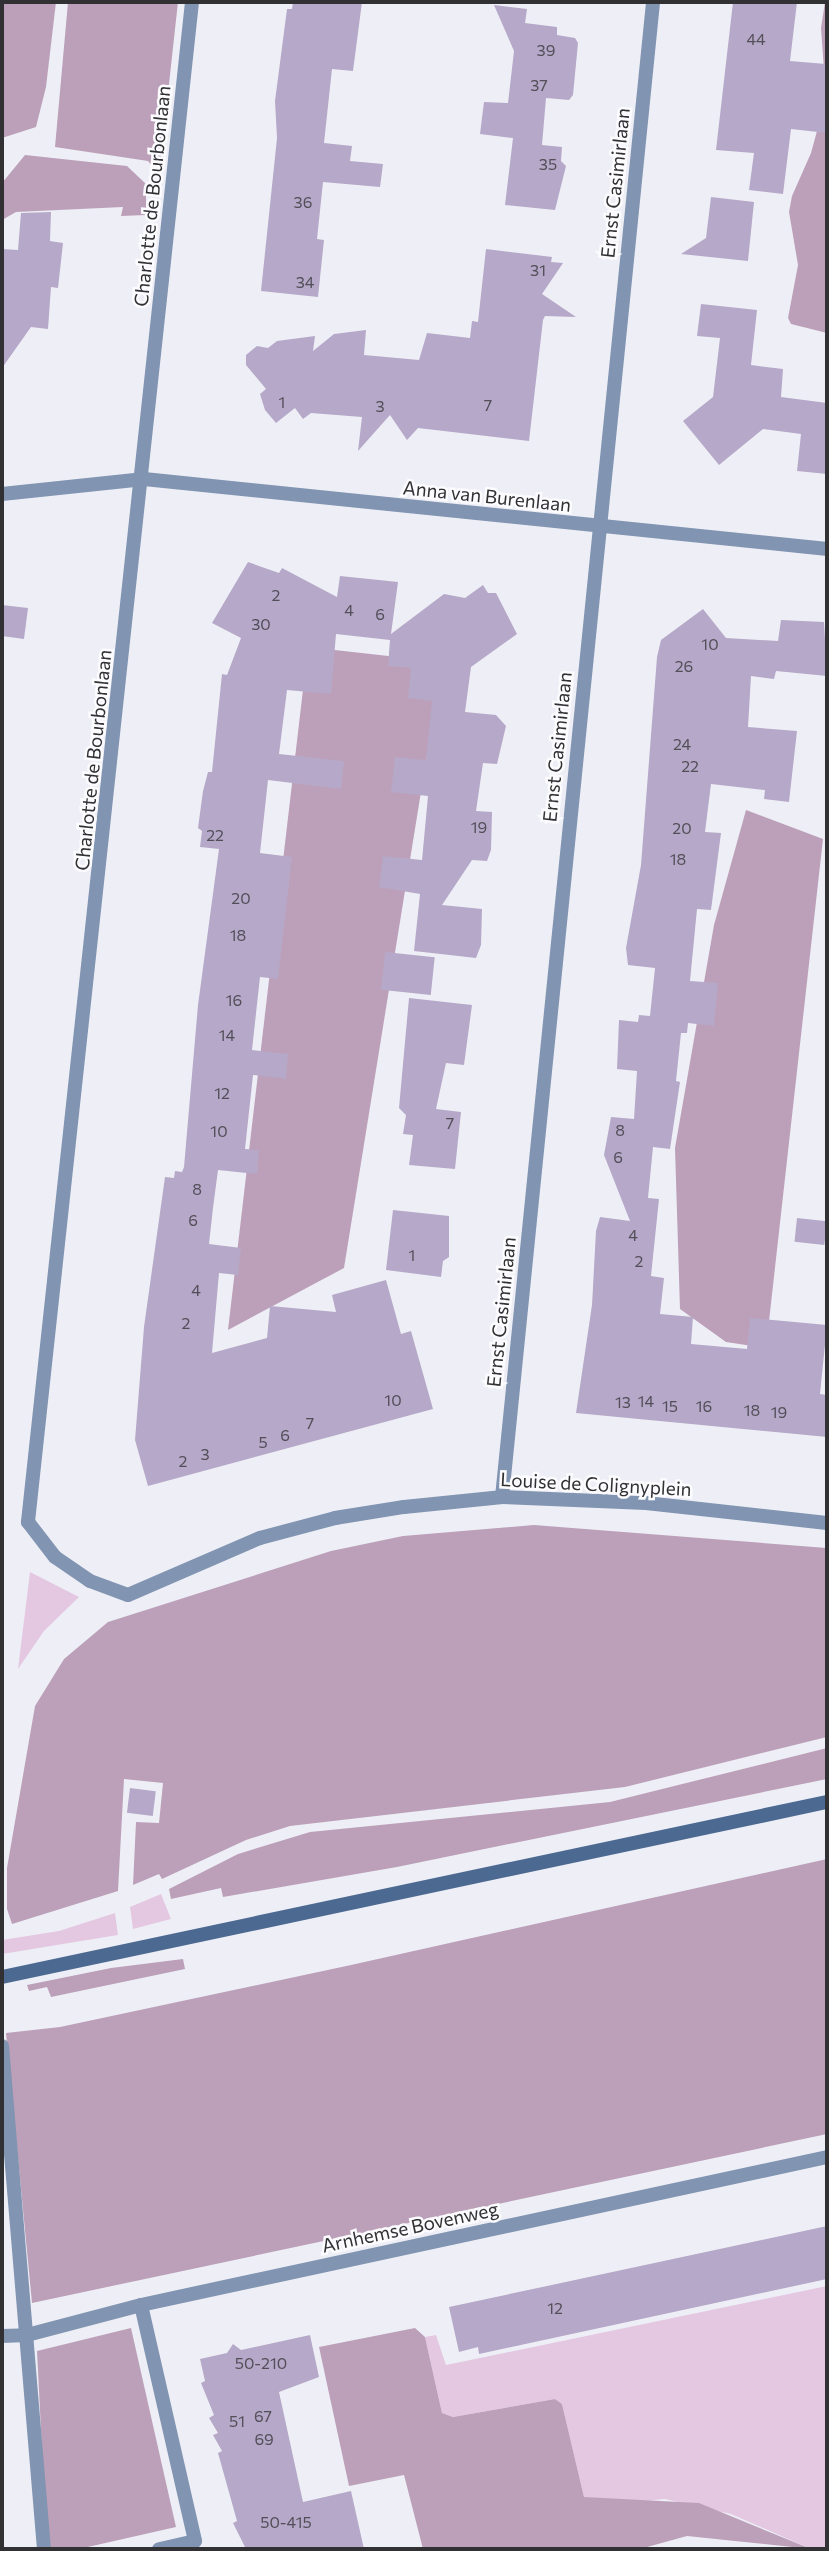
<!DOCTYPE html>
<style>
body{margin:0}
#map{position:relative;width:829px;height:2551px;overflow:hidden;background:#eeeff6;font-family:Commissioner,sans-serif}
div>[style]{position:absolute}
.green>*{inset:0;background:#e4c8e1}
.forest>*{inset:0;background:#bca0b9}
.building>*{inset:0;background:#b6a8c8;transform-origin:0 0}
.service>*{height:14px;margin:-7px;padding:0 7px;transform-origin:7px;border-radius:7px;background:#8194b1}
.minor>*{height:14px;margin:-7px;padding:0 7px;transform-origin:7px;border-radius:7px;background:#8194b1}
.secondary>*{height:14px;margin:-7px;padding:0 7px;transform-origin:7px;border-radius:7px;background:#4c6991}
span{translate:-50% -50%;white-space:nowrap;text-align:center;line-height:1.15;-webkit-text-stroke:5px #fcfcff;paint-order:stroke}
.number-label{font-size:16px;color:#524f59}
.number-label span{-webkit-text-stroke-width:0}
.street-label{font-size:19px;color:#313134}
.frame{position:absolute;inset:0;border:4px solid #313134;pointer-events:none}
</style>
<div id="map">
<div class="green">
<i style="clip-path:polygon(30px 1572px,79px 1597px,44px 1631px,18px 1669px)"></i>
<i style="clip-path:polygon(161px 1894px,171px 1919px,133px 1929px,130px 1907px)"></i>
<i style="clip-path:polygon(115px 1913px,118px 1935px,2px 1954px,2px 1940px,59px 1931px)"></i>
<i style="clip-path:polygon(827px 2286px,827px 2549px,811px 2549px,731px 2514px,665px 2499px,622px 2503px,584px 2497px,562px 2404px,555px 2399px,453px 2417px,442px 2413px,425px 2337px,436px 2335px,446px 2365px)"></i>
</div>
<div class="forest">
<i style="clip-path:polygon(2px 2px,56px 2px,46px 87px,36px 127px,2px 138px)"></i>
<i style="clip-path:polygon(68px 2px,178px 2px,159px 175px,148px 161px,55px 147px)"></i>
<i style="clip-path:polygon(825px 2px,827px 2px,827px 333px,791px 324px,788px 318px,798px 265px,789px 212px,792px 196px,811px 153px,826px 98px,821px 28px)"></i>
<i style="clip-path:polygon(25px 155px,127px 166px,146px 184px,146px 215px,121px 216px,123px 207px,16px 212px,2px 220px,2px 183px)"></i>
<i style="clip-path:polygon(308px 647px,442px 662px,344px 1268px,228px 1330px)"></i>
<i style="clip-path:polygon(746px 810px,823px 839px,766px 1348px,726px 1342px,680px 1309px,675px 1148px,714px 925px)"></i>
<i style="clip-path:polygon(534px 1525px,827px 1548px,827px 1737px,625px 1787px,290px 1826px,246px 1840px,162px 1879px,159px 1874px,133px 1885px,136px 1822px,159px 1823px,163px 1783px,124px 1779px,118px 1891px,12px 1924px,7px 1909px,7px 1868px,35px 1706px,64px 1659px,108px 1622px,331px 1551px,403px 1536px)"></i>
<i style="clip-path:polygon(827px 1748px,827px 1779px,397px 1867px,223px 1897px,221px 1888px,171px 1899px,169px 1889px,238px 1854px,310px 1832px,610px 1802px)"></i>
<i style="clip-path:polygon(827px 1859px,827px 2134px,32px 2303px,6px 2033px,60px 2027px,351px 1965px)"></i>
<i style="clip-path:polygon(183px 1959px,185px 1969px,51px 1997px,47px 1987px,29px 1991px,27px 1985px,111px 1968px)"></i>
<i style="clip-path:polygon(131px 2328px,176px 2527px,79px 2549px,47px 2549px,37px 2351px)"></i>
<i style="clip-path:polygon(415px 2328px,425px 2337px,442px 2413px,453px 2417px,555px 2399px,562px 2404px,584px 2497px,699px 2503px,811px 2549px,687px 2536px,640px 2549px,423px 2549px,404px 2475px,349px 2486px,319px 2347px)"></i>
</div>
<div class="building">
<i style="clip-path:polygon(293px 2px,362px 2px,353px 71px,332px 69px,324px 143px,352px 146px,350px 161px,383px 164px,380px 187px,323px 182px,317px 239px,324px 240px,318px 297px,261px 291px,277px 138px,275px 101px,287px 9px,292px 9px)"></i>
<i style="clip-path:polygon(733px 2px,797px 2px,790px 61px,826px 64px,827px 133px,791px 129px,783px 194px,749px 190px,754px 153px,716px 150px)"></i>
<i style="clip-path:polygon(494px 5px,527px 9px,525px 23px,557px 27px,557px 35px,575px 38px,578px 43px,573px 95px,569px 100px,546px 98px,542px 145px,562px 147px,561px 161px,566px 166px,555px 210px,505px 205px,513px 138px,480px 134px,484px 102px,508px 103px,514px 51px)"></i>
<i style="clip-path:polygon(711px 197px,754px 202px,748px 261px,681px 254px,706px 238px)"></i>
<i style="clip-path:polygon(51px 212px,50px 241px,63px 243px,58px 288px,51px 287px,48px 329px,31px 327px,2px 368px,2px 249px,18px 250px,21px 213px)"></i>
<i style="clip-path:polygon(486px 249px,552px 257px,551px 262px,563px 263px,542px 294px,576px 317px,545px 316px,543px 320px,529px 441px,418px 428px,407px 440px,390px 415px,358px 451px,362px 417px,311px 413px,303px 419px,295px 408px,276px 423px,265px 410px,260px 394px,266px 389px,246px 365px,246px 355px,257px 346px,268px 348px,277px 341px,315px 336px,313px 351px,334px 334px,366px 330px,364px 355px,419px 360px,427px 333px,470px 338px,472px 321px,478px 322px)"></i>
<i style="clip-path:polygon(701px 304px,757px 310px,751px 365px,783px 369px,781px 397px,827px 403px,827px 474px,797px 471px,801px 434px,763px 429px,719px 465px,683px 421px,713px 397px,720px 338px,697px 336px)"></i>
<i style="clip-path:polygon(248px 562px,279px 573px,282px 568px,337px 597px,340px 576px,398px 582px,391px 634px,444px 594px,465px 598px,483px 585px,488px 593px,496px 593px,517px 634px,471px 667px,465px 712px,496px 715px,506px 726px,497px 764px,483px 763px,476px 811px,492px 812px,491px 850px,487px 861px,472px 860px,442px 905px,482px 909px,481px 945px,476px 958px,414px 951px,420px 894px,379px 887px,383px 856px,422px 860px,428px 796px,391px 792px,395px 757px,426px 760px,432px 701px,408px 698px,411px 668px,388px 666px,390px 640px,336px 634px,331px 694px,287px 690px,279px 754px,344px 761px,341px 789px,268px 780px,260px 853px,292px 857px,278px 979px,260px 977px,252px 1050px,288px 1054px,286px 1079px,253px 1075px,245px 1149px,259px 1150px,257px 1174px,218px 1170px,213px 1208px,209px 1244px,241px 1248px,238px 1275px,219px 1273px,212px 1353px,267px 1338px,270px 1306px,336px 1312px,332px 1295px,386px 1280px,401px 1334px,411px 1331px,433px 1409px,148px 1486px,135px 1440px,144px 1327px,165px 1177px,174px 1178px,175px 1171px,182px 1172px,184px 1167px,198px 1005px,219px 849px,200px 847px,202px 831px,198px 828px,203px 791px,208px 772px,212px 772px,222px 674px,227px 675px,241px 638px,212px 623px)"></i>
<i style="clip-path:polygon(2px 605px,28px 608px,24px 639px,2px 636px)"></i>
<i style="clip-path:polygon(703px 609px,726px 638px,778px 641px,781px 620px,824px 622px,827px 676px,776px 671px,774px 679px,751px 676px,748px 727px,797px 731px,789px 802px,764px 799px,765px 790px,711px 784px,705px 832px,721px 833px,711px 910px,697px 909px,690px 981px,718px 983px,714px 1026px,688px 1023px,687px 1033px,681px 1033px,676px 1081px,680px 1082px,670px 1149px,653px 1147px,648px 1198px,659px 1199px,651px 1276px,664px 1278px,660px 1314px,693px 1317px,691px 1344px,747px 1349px,750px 1318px,827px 1325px,820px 1394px,827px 1395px,827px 1437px,576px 1413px,592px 1305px,596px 1231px,600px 1217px,630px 1221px,604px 1155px,611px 1117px,634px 1119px,637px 1071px,617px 1069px,619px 1020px,638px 1022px,639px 1015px,650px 1016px,655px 968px,628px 965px,626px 948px,641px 865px,657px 657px,661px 640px)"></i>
<i style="left:385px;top:952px;width:50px;height:38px;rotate:6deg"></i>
<i style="clip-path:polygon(409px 998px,472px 1005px,464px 1065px,446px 1063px,436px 1109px,461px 1112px,455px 1169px,409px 1165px,413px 1135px,403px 1134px,406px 1115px,399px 1108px)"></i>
<i style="clip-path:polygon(393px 1210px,449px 1216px,449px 1257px,443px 1261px,441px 1277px,386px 1270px)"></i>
<i style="left:797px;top:1218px;width:30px;height:24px;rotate:6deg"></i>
<i style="left:130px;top:1788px;width:26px;height:25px;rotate:7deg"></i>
<i style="clip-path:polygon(827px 2226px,827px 2279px,479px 2354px,478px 2347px,459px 2352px,449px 2307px)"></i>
<i style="clip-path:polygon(310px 2335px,319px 2377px,279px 2392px,303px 2502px,351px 2491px,364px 2549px,246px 2549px,233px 2523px,237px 2521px,218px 2453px,222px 2451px,213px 2435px,218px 2433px,209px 2418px,214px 2415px,201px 2383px,205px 2381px,200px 2359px,227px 2353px,233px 2344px,241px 2350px)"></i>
</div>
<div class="service">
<i style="left:141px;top:2305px;width:242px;rotate:77.1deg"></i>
<i style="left:195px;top:2541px;width:37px;rotate:167deg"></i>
<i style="left:2px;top:2336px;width:25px;rotate:-2deg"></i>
</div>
<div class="minor">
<i style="left:192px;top:2px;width:1529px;rotate:96.16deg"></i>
<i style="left:28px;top:1522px;width:44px;rotate:52.4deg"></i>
<i style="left:55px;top:1557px;width:42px;rotate:34.4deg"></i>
<i style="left:90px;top:1581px;width:40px;rotate:20.2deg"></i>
<i style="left:128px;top:1595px;width:144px;rotate:-23.4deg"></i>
<i style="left:260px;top:1538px;width:78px;rotate:-14.9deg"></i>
<i style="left:335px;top:1518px;width:70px;rotate:-9.1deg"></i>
<i style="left:404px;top:1507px;width:99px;rotate:-5.8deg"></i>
<i style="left:502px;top:1497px;width:144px;rotate:2.4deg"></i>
<i style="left:646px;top:1503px;width:182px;rotate:6.3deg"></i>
<i style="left:2px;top:494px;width:143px;rotate:-6deg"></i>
<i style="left:144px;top:479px;width:687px;rotate:5.85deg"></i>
<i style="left:502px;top:1497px;width:1503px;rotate:-84.23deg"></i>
<i style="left:2px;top:2046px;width:505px;rotate:85.23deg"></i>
<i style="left:27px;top:2335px;width:118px;rotate:-14.7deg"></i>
<i style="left:141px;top:2305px;width:702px;rotate:-12.17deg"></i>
</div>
<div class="secondary">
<i style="left:2px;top:1977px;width:843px;rotate:-11.98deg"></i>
</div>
<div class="number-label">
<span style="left:756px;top:39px">44</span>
<span style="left:546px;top:50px">39</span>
<span style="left:539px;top:85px">37</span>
<span style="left:548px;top:164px">35</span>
<span style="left:303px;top:202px">36</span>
<span style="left:538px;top:270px">31</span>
<span style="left:305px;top:282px">34</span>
<span style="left:282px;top:402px">1</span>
<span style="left:488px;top:405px">7</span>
<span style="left:380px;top:406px">3</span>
<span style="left:276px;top:595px">2</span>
<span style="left:349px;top:610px">4</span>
<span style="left:380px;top:614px">6</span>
<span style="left:261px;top:624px">30</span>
<span style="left:710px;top:644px">10</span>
<span style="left:684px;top:666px">26</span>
<span style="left:682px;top:744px">24</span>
<span style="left:690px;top:766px">22</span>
<span style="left:479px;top:827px">19</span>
<span style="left:682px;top:828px">20</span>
<span style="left:215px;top:835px">22</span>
<span style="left:678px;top:859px">18</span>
<span style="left:241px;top:898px">20</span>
<span style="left:238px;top:935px">18</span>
<span style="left:234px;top:1000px">16</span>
<span style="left:227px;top:1035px">14</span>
<span style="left:222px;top:1093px">12</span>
<span style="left:450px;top:1123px">7</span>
<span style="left:620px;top:1130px">8</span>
<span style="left:219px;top:1131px">10</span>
<span style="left:618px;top:1157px">6</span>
<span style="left:197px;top:1189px">8</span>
<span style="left:193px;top:1220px">6</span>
<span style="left:633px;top:1235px">4</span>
<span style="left:412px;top:1255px">1</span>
<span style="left:639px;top:1261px">2</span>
<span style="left:196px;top:1290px">4</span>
<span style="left:186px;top:1323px">2</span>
<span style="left:393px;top:1400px">10</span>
<span style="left:646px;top:1401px">14</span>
<span style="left:623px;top:1402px">13</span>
<span style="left:670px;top:1406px">15</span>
<span style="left:704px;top:1406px">16</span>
<span style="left:752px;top:1410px">18</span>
<span style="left:779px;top:1412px">19</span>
<span style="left:310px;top:1423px">7</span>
<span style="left:285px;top:1435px">6</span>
<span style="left:263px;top:1442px">5</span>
<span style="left:205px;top:1454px">3</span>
<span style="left:183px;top:1461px">2</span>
<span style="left:555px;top:2308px">12</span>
<span style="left:261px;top:2363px">50-210</span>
<span style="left:263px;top:2416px">67</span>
<span style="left:237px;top:2421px">51</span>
<span style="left:264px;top:2439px">69</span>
<span style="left:286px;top:2522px">50-415</span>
</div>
<div class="street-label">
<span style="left:615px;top:183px;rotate:-84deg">Ernst Casimirlaan</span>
<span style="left:152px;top:196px;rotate:-84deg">Charlotte de Bourbonlaan</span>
<span style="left:487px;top:496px;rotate:6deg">Anna van Burenlaan</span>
<span style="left:557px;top:747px;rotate:-84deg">Ernst Casimirlaan</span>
<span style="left:93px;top:760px;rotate:-84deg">Charlotte de Bourbonlaan</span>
<span style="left:501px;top:1312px;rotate:-84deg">Ernst Casimirlaan</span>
<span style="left:596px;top:1484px;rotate:3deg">Louise de Colignyplein</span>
<span style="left:410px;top:2227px;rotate:-12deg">Arnhemse Bovenweg</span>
</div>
<div class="frame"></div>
</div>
